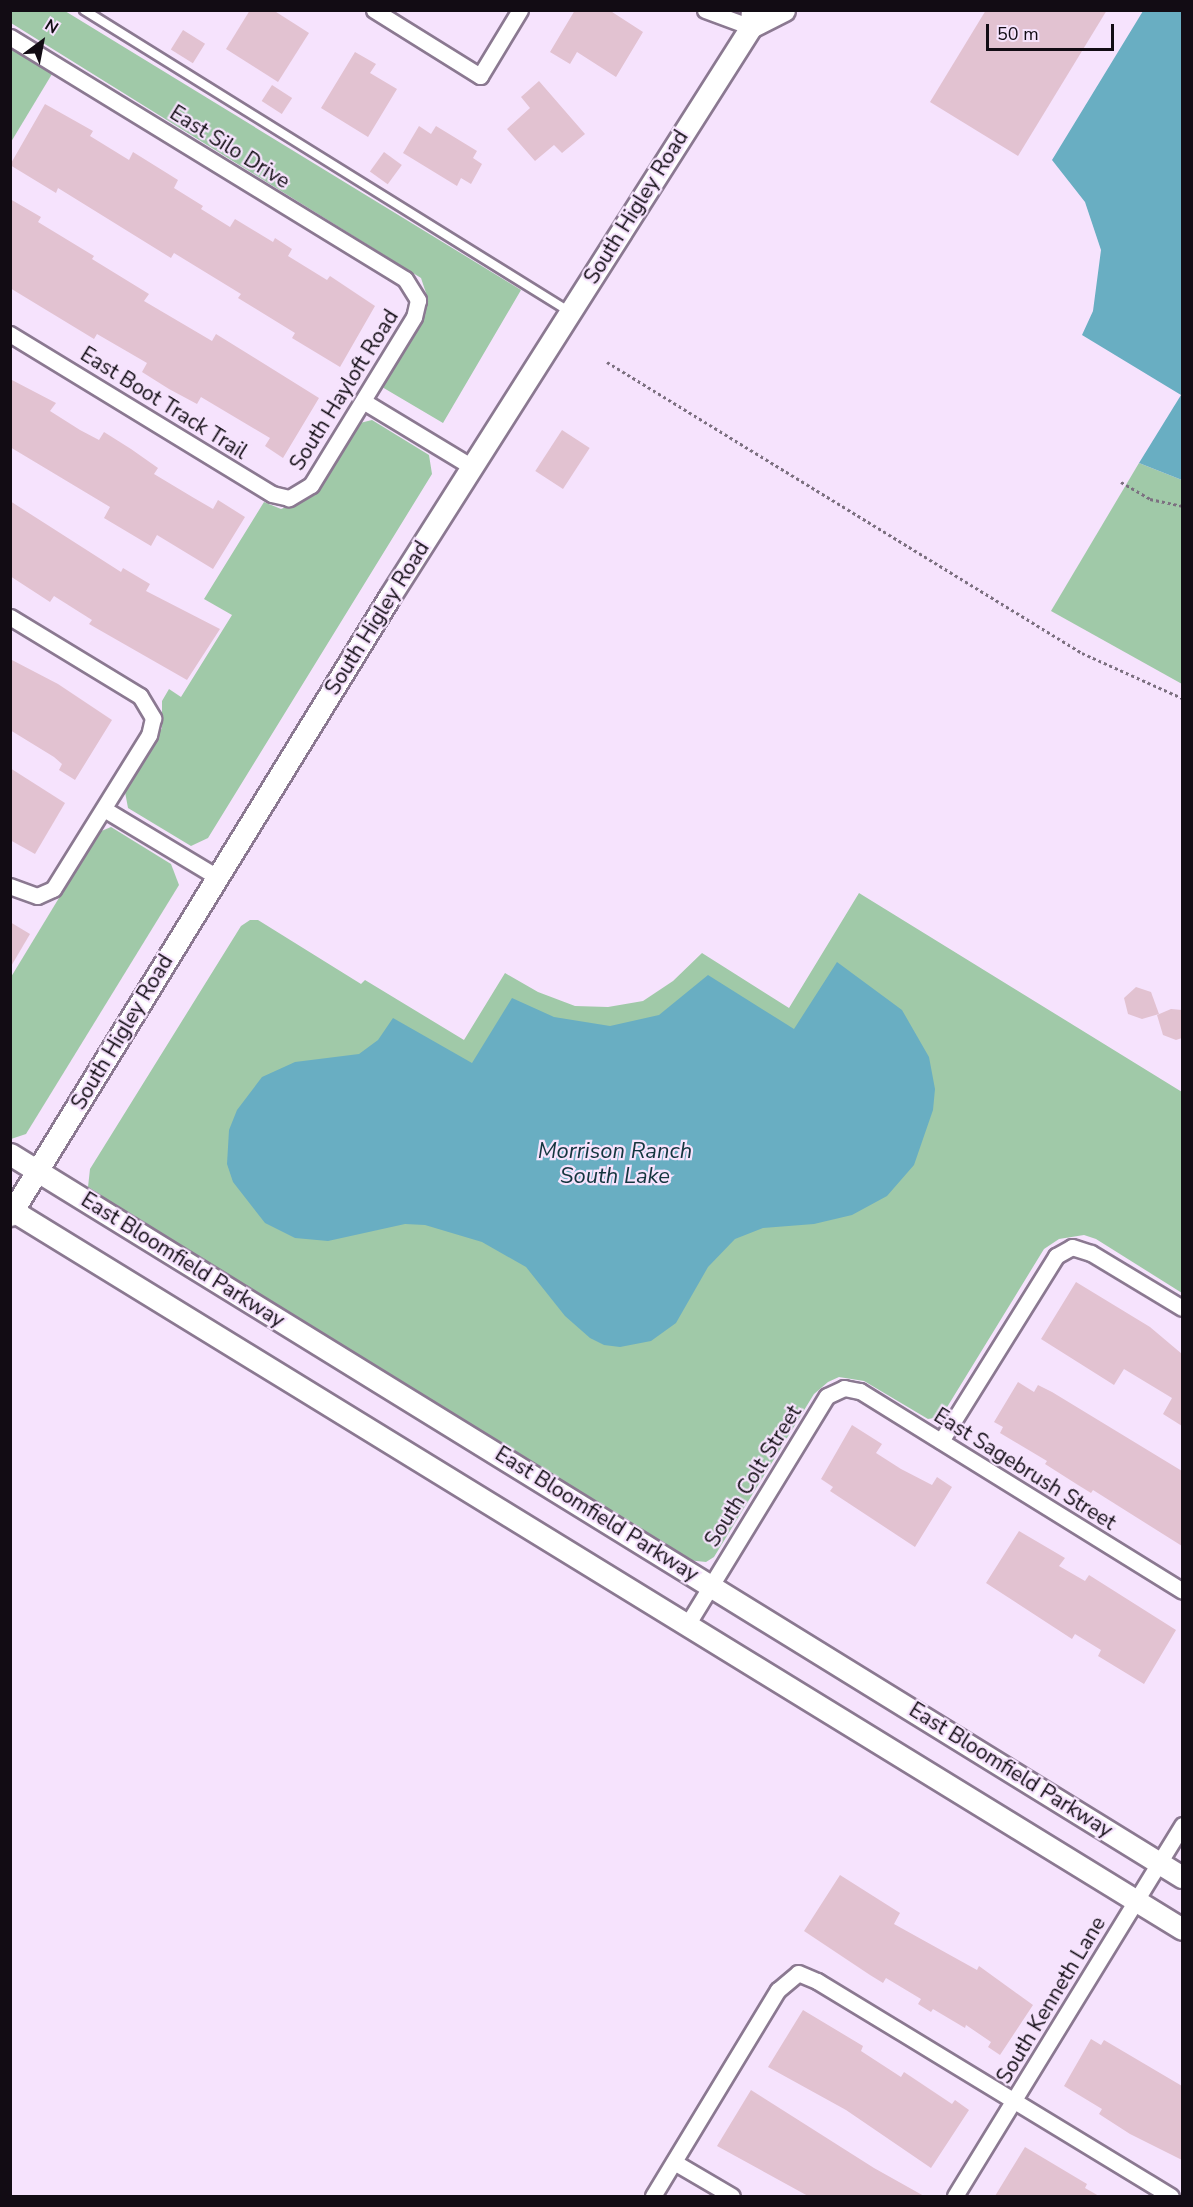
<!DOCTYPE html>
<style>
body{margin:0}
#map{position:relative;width:1193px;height:2207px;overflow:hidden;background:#f6e3fd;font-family:"Nunito Sans",sans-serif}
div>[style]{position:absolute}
.green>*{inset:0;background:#a0c9a8}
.water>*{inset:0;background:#69aec2}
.building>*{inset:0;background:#e2c2d1;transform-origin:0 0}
.path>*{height:3px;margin-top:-1.5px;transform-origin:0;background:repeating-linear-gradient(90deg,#7c7080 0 3px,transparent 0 6px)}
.roads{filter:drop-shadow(2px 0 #8b7991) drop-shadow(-2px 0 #8b7991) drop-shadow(0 2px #8b7991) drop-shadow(0 -2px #8b7991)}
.lane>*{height:8px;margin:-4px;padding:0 4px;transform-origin:4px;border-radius:4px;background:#fff}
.street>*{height:15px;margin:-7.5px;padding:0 7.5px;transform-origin:7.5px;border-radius:7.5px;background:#fff}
.secondary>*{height:21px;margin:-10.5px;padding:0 10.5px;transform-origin:10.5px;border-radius:10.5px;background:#fff}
span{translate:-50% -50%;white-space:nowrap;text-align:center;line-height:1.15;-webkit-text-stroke:4.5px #f6e3fd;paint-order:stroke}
.street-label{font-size:21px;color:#120c14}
.water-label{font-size:22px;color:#13353e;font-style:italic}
.frame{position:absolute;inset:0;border:12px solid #120c14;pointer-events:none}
.north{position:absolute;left:12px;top:12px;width:60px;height:60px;-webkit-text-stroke:4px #f6e3fd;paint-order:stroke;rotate:32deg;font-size:16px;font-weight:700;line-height:24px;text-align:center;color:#120c14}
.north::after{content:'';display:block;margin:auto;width:21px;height:27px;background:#120c14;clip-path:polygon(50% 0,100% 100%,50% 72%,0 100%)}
.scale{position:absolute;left:986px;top:24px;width:128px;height:27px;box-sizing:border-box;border:3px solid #120c14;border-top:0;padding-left:8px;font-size:18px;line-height:21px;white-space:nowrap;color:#120c14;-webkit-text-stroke:4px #f6e3fd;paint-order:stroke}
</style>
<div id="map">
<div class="green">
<i style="clip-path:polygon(10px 11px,65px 11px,521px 290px,443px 423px,382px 387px,425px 316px,427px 296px,421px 278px,11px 23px)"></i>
<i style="clip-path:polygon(11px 48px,52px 74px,11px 142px)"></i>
<i style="clip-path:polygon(372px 420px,429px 455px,432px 474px,208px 838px,191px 846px,128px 808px,125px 792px,162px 728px,162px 701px,169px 689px,181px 697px,232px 615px,204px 599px,264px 502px,281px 509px,311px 497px,360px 423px)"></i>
<i style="clip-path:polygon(1139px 463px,1182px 480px,1182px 684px,1051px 611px)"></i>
<i style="clip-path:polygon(111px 827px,171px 864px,179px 885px,26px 1134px,11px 1139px,11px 977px,99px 832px)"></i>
<i style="clip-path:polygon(859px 893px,1182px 1092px,1182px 1293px,1096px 1239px,1084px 1235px,1059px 1239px,1044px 1249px,941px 1417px,928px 1419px,864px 1381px,839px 1377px,828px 1382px,814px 1394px,714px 1557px,706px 1562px,687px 1560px,97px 1197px,88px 1187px,90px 1169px,241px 926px,250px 920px,258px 920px,361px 984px,365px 980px,464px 1040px,505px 973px,538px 992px,575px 1006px,608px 1007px,643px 1001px,673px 981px,702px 953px,789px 1008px)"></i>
</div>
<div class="water">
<i style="clip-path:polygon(1143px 11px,1182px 11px,1182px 480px,1139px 463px,1181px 395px,1082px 335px,1093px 311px,1101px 250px,1085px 202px,1052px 160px)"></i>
<i style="clip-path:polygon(837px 962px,902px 1010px,929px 1057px,935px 1089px,933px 1110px,914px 1165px,887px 1196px,852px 1215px,814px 1224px,763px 1228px,735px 1239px,708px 1267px,676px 1323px,651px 1341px,620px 1347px,604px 1345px,590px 1338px,565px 1316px,526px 1267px,482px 1242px,425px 1225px,405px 1224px,328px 1241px,295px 1238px,265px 1223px,233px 1182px,227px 1164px,229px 1130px,237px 1110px,262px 1077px,295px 1062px,359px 1054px,378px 1040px,393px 1018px,472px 1063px,512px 998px,554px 1017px,610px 1026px,659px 1015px,708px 975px,794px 1029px)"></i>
</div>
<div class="building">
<i style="clip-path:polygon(250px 10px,273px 10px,309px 33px,278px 82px,226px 49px)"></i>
<i style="clip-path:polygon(575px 10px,609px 10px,643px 32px,616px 77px,577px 52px,570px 64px,550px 52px)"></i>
<i style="clip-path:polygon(986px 10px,1107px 10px,1018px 156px,930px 102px)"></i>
<i style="left:183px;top:30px;width:26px;height:23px;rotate:32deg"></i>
<i style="clip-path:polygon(355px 52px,376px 64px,370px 73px,397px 89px,368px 137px,321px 108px)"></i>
<i style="clip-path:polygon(539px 81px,585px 134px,562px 153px,554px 145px,535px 161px,507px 129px,530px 108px,521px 97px)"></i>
<i style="left:272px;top:85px;width:24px;height:19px;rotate:33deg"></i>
<i style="clip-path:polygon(45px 104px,93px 131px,90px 136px,129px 160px,133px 152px,178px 180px,174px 188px,203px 206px,201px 209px,230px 227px,235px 219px,273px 242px,275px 238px,292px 249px,288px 256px,327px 280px,330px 276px,375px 306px,340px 367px,292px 338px,295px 333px,238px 298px,241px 294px,174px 253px,171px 258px,58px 188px,56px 193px,10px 165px)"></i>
<i style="clip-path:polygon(419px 126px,431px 134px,436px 126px,477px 151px,473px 158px,482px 164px,471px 184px,461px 178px,457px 186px,403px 153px)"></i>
<i style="left:384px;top:152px;width:22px;height:24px;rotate:36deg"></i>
<i style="clip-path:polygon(10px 199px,41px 217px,38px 222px,94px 256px,92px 259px,149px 294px,144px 301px,212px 341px,216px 334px,319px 398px,283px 458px,265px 446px,270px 438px,201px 397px,197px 404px,169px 389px,142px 372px,147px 363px,97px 334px,94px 339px,10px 288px)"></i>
<i style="clip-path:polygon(10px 379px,56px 403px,50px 411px,80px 430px,99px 440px,104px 432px,131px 449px,158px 468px,154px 474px,194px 498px,213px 509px,218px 500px,245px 517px,213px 569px,157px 535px,151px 546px,104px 518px,110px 507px,10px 447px)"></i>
<i style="left:562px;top:430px;width:33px;height:49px;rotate:33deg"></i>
<i style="clip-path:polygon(10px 501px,121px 572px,123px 568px,150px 584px,146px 591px,220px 629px,187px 680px,89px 624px,92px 620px,54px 596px,50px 602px,10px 576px)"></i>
<i style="clip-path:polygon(10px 659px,58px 684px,112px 720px,75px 780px,59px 770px,62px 764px,54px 757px,10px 730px)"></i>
<i style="clip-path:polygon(10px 768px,65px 803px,35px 854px,10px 840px)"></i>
<i style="clip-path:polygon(10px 922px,30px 934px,10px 968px)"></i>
<i style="clip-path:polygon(1136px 987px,1151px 992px,1159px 1014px,1142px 1019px,1128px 1014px,1124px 998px)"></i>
<i style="clip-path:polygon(1171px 1009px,1182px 1010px,1182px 1038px,1176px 1040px,1163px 1035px,1157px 1015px)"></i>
<i style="clip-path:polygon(1076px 1282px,1150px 1327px,1182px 1354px,1182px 1426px,1163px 1414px,1172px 1398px,1124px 1369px,1114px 1385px,1041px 1339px)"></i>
<i style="clip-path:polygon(1018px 1382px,1034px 1392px,1038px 1385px,1052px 1392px,1182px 1471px,1182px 1546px,1093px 1490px,1091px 1493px,1078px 1485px,1045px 1464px,1047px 1461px,1000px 1433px,1003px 1427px,994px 1422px)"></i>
<i style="clip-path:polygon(852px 1425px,882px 1444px,876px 1453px,901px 1469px,932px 1485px,937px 1477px,952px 1487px,915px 1547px,830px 1491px,833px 1487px,821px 1479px)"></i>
<i style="clip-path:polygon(1019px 1531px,1065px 1558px,1059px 1566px,1085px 1581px,1089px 1575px,1176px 1630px,1144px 1684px,1098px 1656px,1101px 1650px,1075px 1634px,1072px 1639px,986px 1583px)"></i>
<i style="clip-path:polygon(840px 1875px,900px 1913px,894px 1924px,977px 1970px,979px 1966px,1033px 2005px,1000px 2055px,988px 2047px,991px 2042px,966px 2025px,965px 2028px,933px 2009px,931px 2012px,918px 2004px,921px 1999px,886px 1978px,883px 1983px,870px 1975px,804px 1931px)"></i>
<i style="clip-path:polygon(803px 2010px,863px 2046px,861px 2051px,901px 2077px,904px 2072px,952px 2104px,955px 2100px,969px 2110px,931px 2168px,846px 2110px,768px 2067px)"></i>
<i style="clip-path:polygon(1091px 2039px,1101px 2045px,1104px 2040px,1182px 2086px,1182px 2160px,1130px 2134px,1099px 2114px,1102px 2109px,1064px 2086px)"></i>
<i style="clip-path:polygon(751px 2090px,874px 2168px,924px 2196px,808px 2196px,717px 2146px)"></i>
<i style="clip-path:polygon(1025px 2147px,1087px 2184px,1085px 2188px,1099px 2196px,995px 2196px)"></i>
</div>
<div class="path">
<i style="left:607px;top:362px;width:557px;rotate:31.49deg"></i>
<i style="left:1082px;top:653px;width:110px;rotate:24.2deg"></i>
<i style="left:1121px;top:482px;width:34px;rotate:30deg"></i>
<i style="left:1150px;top:499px;width:33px;rotate:12deg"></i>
</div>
<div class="roads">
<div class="lane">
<i style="left:84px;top:10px;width:572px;rotate:31.86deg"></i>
</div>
<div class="street">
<i style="left:374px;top:10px;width:125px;rotate:31.9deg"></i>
<i style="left:480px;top:76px;width:77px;rotate:-58.8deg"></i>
<i style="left:705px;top:10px;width:49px;rotate:20.3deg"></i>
<i style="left:10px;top:37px;width:463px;rotate:31.5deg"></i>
<i style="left:405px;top:279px;width:25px;rotate:58deg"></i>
<i style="left:418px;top:300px;width:17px;rotate:103deg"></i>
<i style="left:414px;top:317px;width:197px;rotate:121.5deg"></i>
<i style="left:311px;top:485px;width:26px;rotate:149deg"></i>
<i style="left:289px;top:498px;width:17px;rotate:-167deg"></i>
<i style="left:272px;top:494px;width:307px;rotate:-148.6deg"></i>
<i style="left:363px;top:401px;width:127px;rotate:31.2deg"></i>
<i style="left:10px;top:617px;width:152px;rotate:31.3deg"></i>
<i style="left:140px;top:696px;width:26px;rotate:59deg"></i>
<i style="left:153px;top:718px;width:17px;rotate:103deg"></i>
<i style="left:149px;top:735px;width:181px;rotate:121.9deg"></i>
<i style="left:53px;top:889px;width:17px;rotate:156deg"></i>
<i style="left:37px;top:896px;width:29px;rotate:-160deg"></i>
<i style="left:104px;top:809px;width:132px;rotate:31deg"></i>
<i style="left:941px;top:1441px;width:218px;rotate:-58.1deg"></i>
<i style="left:1056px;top:1256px;width:18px;rotate:-29deg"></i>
<i style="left:1072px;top:1247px;width:20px;rotate:18deg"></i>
<i style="left:1091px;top:1253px;width:106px;rotate:31.1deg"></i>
<i style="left:687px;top:1625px;width:268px;rotate:-58.6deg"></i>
<i style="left:827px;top:1396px;width:19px;rotate:-25deg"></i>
<i style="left:844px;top:1388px;width:16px;rotate:11deg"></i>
<i style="left:860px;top:1391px;width:379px;rotate:31.8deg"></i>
<i style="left:674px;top:2162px;width:67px;rotate:30.4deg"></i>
<i style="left:653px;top:2196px;width:241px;rotate:-58.8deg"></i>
<i style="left:778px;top:1990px;width:26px;rotate:-40deg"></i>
<i style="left:798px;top:1973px;width:21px;rotate:23deg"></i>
<i style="left:817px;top:1981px;width:414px;rotate:31.3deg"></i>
<i style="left:955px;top:2196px;width:435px;rotate:-58.5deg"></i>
</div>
<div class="secondary">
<i style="left:751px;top:27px;width:37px;rotate:-27deg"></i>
<i style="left:10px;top:1154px;width:1377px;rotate:31.67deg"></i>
<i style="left:10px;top:1209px;width:1375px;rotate:31.56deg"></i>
<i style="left:10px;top:1215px;width:726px;rotate:-58.45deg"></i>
<i style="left:390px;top:596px;width:674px;rotate:-57.61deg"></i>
<i style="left:751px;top:27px;width:17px;rotate:-87deg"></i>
</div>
</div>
<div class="street-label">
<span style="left:230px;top:147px;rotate:32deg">East Silo Drive</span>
<span style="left:636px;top:207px;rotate:-58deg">South Higley Road</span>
<span style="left:344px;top:390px;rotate:-58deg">South Hayloft Road</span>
<span style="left:164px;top:403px;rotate:32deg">East Boot Track Trail</span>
<span style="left:377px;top:618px;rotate:-58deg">South Higley Road</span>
<span style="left:122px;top:1032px;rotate:-59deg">South Higley Road</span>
<span style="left:183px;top:1260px;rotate:32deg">East Bloomfield Parkway</span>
<span style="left:1025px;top:1469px;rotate:32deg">East Sagebrush Street</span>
<span style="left:753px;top:1476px;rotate:-58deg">South Colt Street</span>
<span style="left:597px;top:1514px;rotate:32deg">East Bloomfield Parkway</span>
<span style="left:1011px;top:1770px;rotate:32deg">East Bloomfield Parkway</span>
<span style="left:1051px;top:2000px;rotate:-59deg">South Kenneth Lane</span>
</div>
<div class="water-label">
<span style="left:615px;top:1164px">Morrison Ranch<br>South Lake</span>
</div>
<div class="frame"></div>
<div class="north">N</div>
<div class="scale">50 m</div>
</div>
